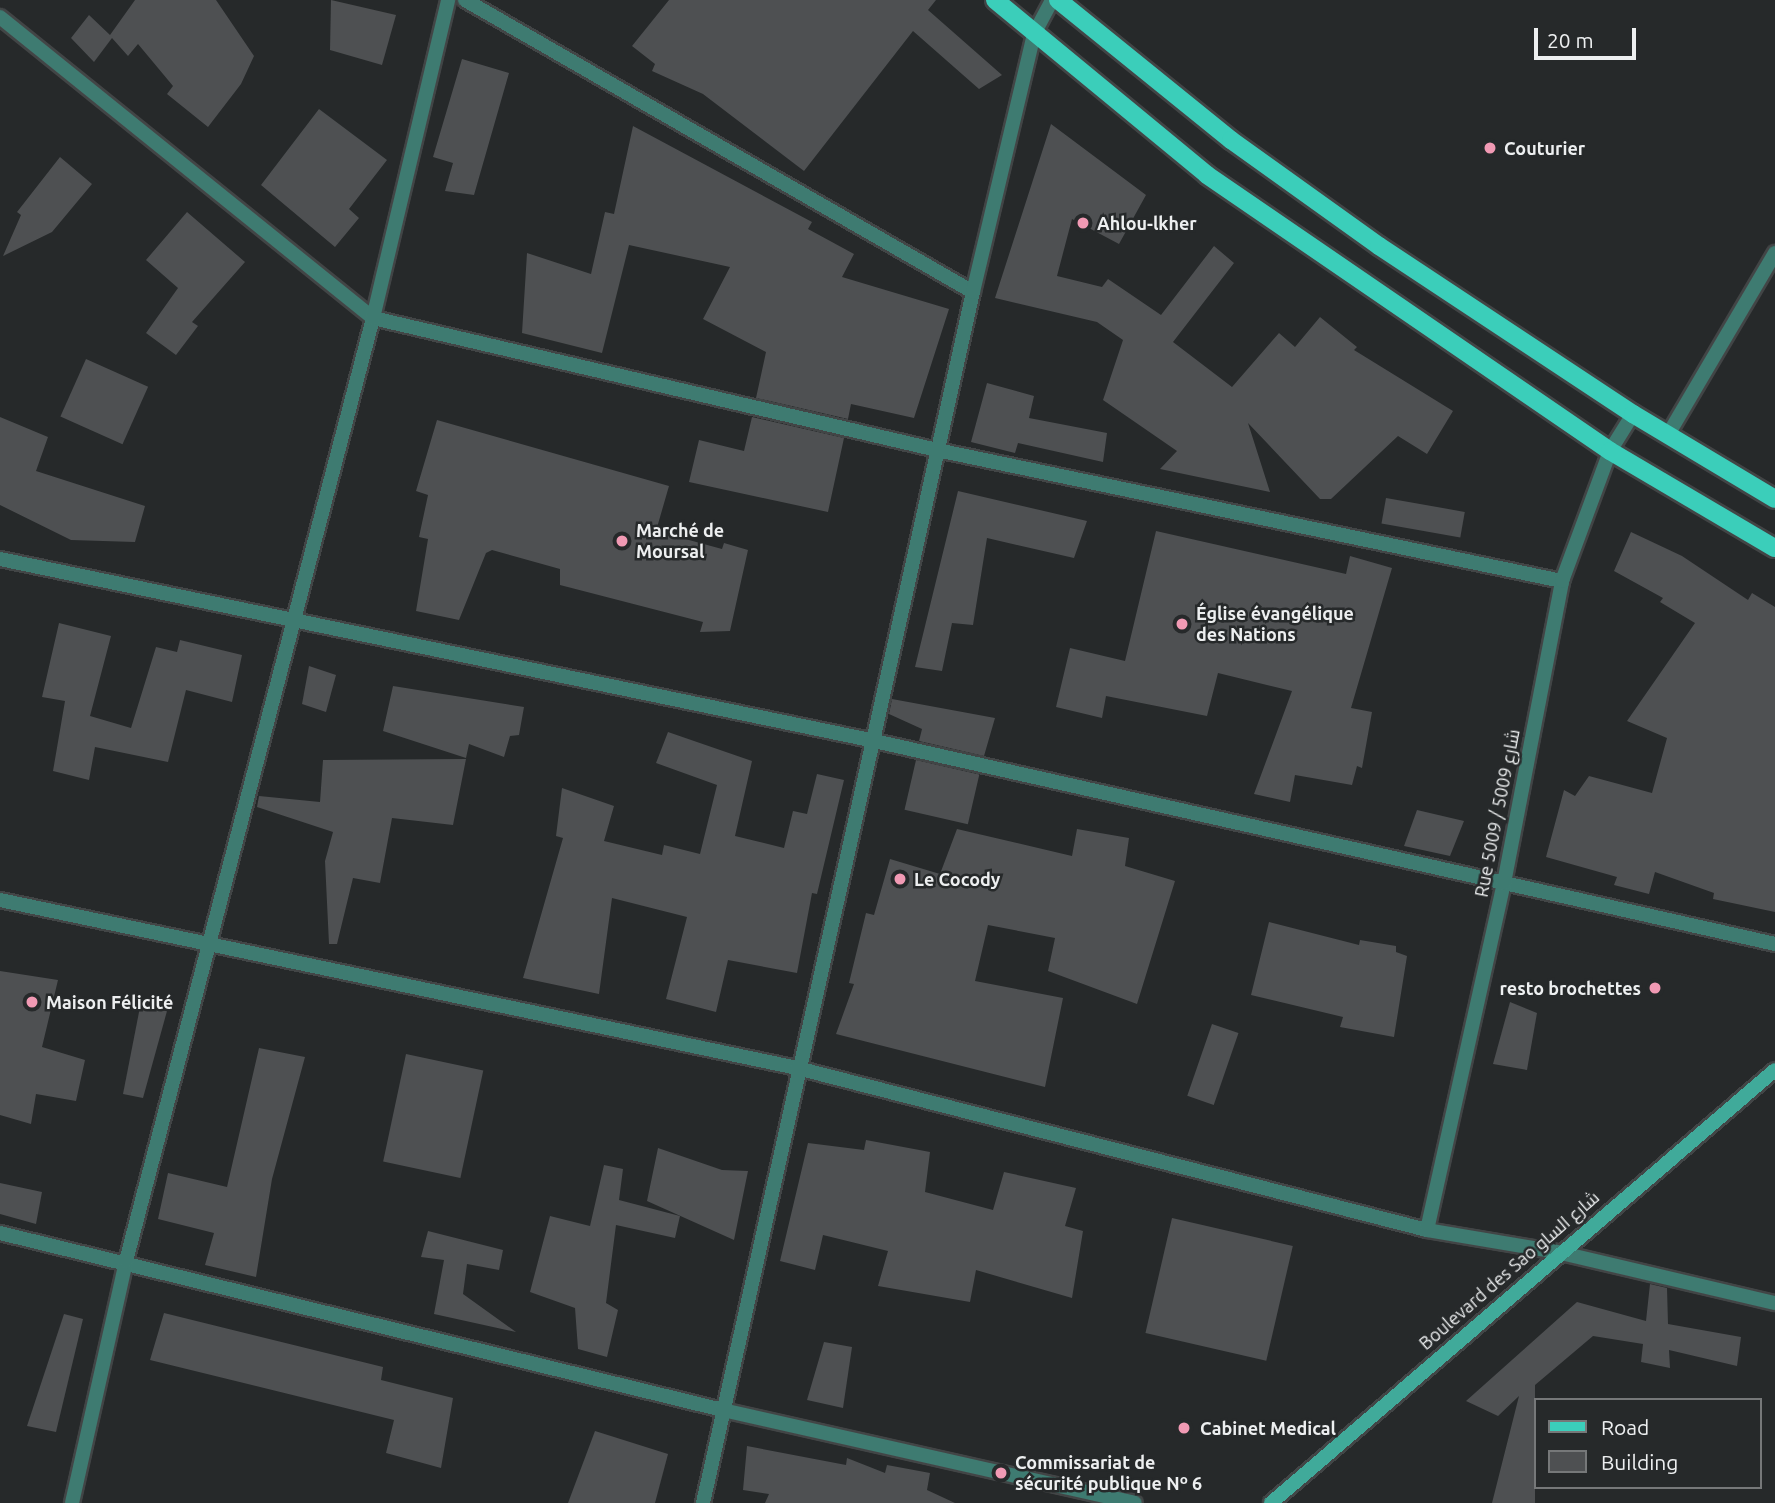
<!DOCTYPE html>
<meta charset="utf-8">
<style>
body{margin:0}
#map{position:relative;width:1775px;height:1503px;overflow:hidden;background:#26292a;font-family:Ubuntu,Cairo,sans-serif}
div>[style]{position:absolute}
.building>*{inset:0;background:#4e5052;transform-origin:0 0}
.roads{filter:drop-shadow(2px 0 #424546) drop-shadow(-2px 0 #424546) drop-shadow(0 2px #424546) drop-shadow(0 -2px #424546)}
.street>*{height:14px;margin:-7px;padding:0 7px;transform-origin:7px;border-radius:7px;background:#3e7b71}
.secondary>*{height:14px;margin:-7px;padding:0 7px;transform-origin:7px;border-radius:7px;background:#40aa9a}
.primary>*{height:18px;margin:-9px;padding:0 9px;transform-origin:9px;border-radius:9px;background:#3bceba}
.dots>*{width:19px;height:19px;translate:-50% -50%;box-sizing:border-box;border:4px solid #26292a;border-radius:50%}
span{translate:-50% -50%;white-space:nowrap;text-align:center;line-height:1.15;-webkit-text-stroke:5px #26292a;paint-order:stroke}
.poi-label{font-size:18px;color:#edeff0;font-weight:700}
.left{translate:0 -50%;text-align:left}
.right{translate:-100% -50%;text-align:right}
.street-label{font-size:18px;color:#edeff0}
.legend{position:absolute;left:1534px;top:1398px;width:228px;height:91px;box-sizing:border-box;background:#26292a;border:2px solid #767879;margin:0;padding:9px 12px;list-style:none;font-size:21px;color:#edeff0}
.legend li{display:flex;align-items:center;gap:14px;height:35px}
.legend b{width:35px;border:2px solid #767879}
.scale{position:absolute;left:1534px;top:28px;width:102px;height:32px;box-sizing:border-box;border:4px solid #edeff0;border-top:0;padding-left:9px;font-size:21px;line-height:24px;white-space:nowrap;color:#edeff0;-webkit-text-stroke:5px #26292a;paint-order:stroke}
</style>
<div id="map">
<div class="building">
<i style="clip-path:polygon(135px 0,216px 0,254px 56px,241px 84px,208px 127px,167px 94px,173px 86px,138px 44px,128px 56px,112px 38px,94px 62px,71px 38px,89px 15px,110px 35px)"></i>
<i style="clip-path:polygon(331px 0,396px 15px,382px 65px,330px 50px)"></i>
<i style="clip-path:polygon(669px 0,936px 0,928px 10px,1002px 75px,979px 89px,913px 31px,804px 171px,703px 94px,652px 71px,655px 64px,632px 46px)"></i>
<i style="clip-path:polygon(462px 59px,509px 73px,474px 195px,445px 191px,453px 163px,433px 157px)"></i>
<i style="clip-path:polygon(319px 109px,387px 160px,349px 209px,359px 218px,335px 247px,261px 185px)"></i>
<i style="clip-path:polygon(1051px 124px,1146px 195px,1119px 244px,1072px 219px,1057px 276px,1102px 287px,1108px 279px,1161px 315px,1214px 246px,1234px 263px,1173px 342px,1232px 387px,1279px 333px,1295px 347px,1320px 317px,1357px 347px,1354px 350px,1453px 411px,1427px 454px,1398px 436px,1331px 499px,1320px 499px,1248px 423px,1270px 492px,1160px 469px,1177px 451px,1103px 400px,1123px 340px,1097px 322px,995px 298px)"></i>
<i style="clip-path:polygon(633px 126px,812px 222px,808px 229px,854px 254px,842px 277px,949px 309px,914px 418px,851px 404px,848px 419px,756px 398px,766px 352px,703px 319px,730px 267px,629px 245px,602px 353px,522px 333px,527px 253px,591px 274px,605px 212px,614px 214px)"></i>
<i style="clip-path:polygon(60px 157px,92px 184px,52px 232px,3px 256px,21px 215px,17px 212px)"></i>
<i style="clip-path:polygon(187px 212px,245px 262px,192px 322px,198px 326px,176px 355px,146px 333px,178px 288px,146px 260px)"></i>
<i style="left:86px;top:359px;width:68px;height:63px;rotate:24deg"></i>
<i style="clip-path:polygon(987px 383px,1034px 396px,1029px 418px,1107px 433px,1103px 462px,1018px 443px,1015px 453px,971px 442px)"></i>
<i style="clip-path:polygon(0 417px,48px 437px,36px 471px,145px 506px,135px 542px,71px 540px,0 505px)"></i>
<i style="clip-path:polygon(752px 417px,844px 438px,828px 512px,689px 482px,699px 440px,744px 451px)"></i>
<i style="clip-path:polygon(437px 420px,669px 486px,656px 531px,722px 549px,724px 543px,748px 550px,730px 631px,700px 632px,703px 622px,560px 585px,560px 569px,492px 550px,486px 553px,459px 620px,416px 611px,428px 539px,419px 537px,428px 495px,416px 491px)"></i>
<i style="clip-path:polygon(958px 491px,1087px 521px,1074px 558px,987px 538px,973px 625px,952px 623px,942px 671px,915px 667px)"></i>
<i style="left:1386px;top:498px;width:80px;height:26px;rotate:10deg"></i>
<i style="clip-path:polygon(1156px 531px,1346px 574px,1350px 556px,1392px 568px,1351px 708px,1372px 712px,1362px 768px,1357px 766px,1352px 785px,1295px 775px,1290px 802px,1254px 794px,1292px 691px,1218px 673px,1207px 716px,1106px 696px,1102px 718px,1056px 707px,1070px 648px,1125px 661px)"></i>
<i style="clip-path:polygon(1631px 532px,1682px 556px,1748px 600px,1752px 593px,1775px 607px,1775px 912px,1713px 899px,1714px 893px,1655px 872px,1649px 894px,1614px 885px,1617px 877px,1546px 857px,1564px 790px,1575px 796px,1589px 776px,1652px 793px,1667px 738px,1627px 721px,1695px 623px,1660px 602px,1663px 598px,1614px 571px)"></i>
<i style="clip-path:polygon(59px 623px,111px 636px,90px 716px,131px 728px,156px 647px,177px 652px,180px 640px,242px 655px,232px 702px,186px 690px,168px 762px,95px 747px,89px 780px,53px 771px,65px 701px,42px 697px)"></i>
<i style="clip-path:polygon(309px 666px,336px 675px,326px 712px,302px 704px)"></i>
<i style="clip-path:polygon(393px 686px,524px 707px,519px 735px,510px 736px,504px 757px,469px 744px,466px 758px,383px 731px)"></i>
<i style="clip-path:polygon(892px 699px,995px 718px,984px 756px,919px 741px,922px 729px,889px 714px)"></i>
<i style="clip-path:polygon(668px 732px,752px 761px,735px 836px,784px 848px,793px 811px,807px 814px,817px 774px,844px 780px,817px 894px,812px 893px,797px 973px,728px 960px,716px 1012px,666px 999px,687px 917px,612px 898px,599px 994px,523px 978px,563px 838px,556px 836px,562px 788px,614px 806px,604px 841px,662px 855px,664px 845px,700px 854px,717px 785px,656px 763px)"></i>
<i style="clip-path:polygon(466px 759px,453px 825px,392px 818px,380px 883px,353px 878px,337px 944px,329px 944px,325px 861px,333px 832px,257px 807px,259px 796px,320px 802px,323px 760px)"></i>
<i style="left:916px;top:760px;width:65px;height:51px;rotate:13deg"></i>
<i style="clip-path:polygon(1417px 810px,1464px 821px,1450px 856px,1404px 846px)"></i>
<i style="clip-path:polygon(957px 829px,1072px 856px,1077px 829px,1129px 838px,1125px 866px,1175px 881px,1137px 1004px,1048px 971px,1055px 938px,988px 925px,975px 981px,1063px 998px,1045px 1087px,836px 1034px,854px 984px,849px 983px,866px 913px,874px 915px,890px 859px,940px 874px)"></i>
<i style="clip-path:polygon(1269px 922px,1359px 945px,1360px 940px,1396px 946px,1396px 952px,1407px 956px,1394px 1037px,1340px 1027px,1343px 1017px,1251px 995px)"></i>
<i style="clip-path:polygon(0 971px,58px 980px,42px 1047px,85px 1060px,76px 1101px,36px 1094px,31px 1124px,0 1115px)"></i>
<i style="clip-path:polygon(1510px 1002px,1537px 1013px,1527px 1070px,1493px 1064px)"></i>
<i style="clip-path:polygon(140px 1007px,167px 1011px,143px 1098px,123px 1094px)"></i>
<i style="left:1212px;top:1024px;width:28px;height:76px;rotate:19deg"></i>
<i style="clip-path:polygon(259px 1048px,305px 1057px,272px 1179px,256px 1277px,205px 1265px,214px 1233px,158px 1219px,168px 1173px,227px 1187px)"></i>
<i style="left:406px;top:1054px;width:79px;height:110px;rotate:12deg"></i>
<i style="clip-path:polygon(866px 1140px,930px 1152px,925px 1192px,993px 1210px,1004px 1172px,1076px 1188px,1065px 1226px,1083px 1231px,1072px 1298px,976px 1270px,970px 1302px,878px 1286px,888px 1251px,823px 1235px,815px 1270px,780px 1261px,808px 1143px,864px 1150px)"></i>
<i style="clip-path:polygon(658px 1148px,722px 1170px,748px 1171px,734px 1240px,647px 1201px)"></i>
<i style="clip-path:polygon(604px 1165px,623px 1169px,619px 1200px,680px 1216px,675px 1238px,616px 1225px,606px 1303px,618px 1310px,607px 1357px,578px 1349px,575px 1308px,530px 1292px,550px 1216px,590px 1226px)"></i>
<i style="clip-path:polygon(0 1183px,42px 1192px,36px 1224px,0 1214px)"></i>
<i style="left:1172px;top:1218px;width:124px;height:118px;rotate:13deg"></i>
<i style="clip-path:polygon(428px 1231px,503px 1250px,499px 1270px,467px 1264px,463px 1294px,516px 1332px,434px 1314px,444px 1260px,421px 1257px)"></i>
<i style="clip-path:polygon(1650px 1284px,1667px 1288px,1668px 1324px,1741px 1337px,1737px 1366px,1669px 1350px,1670px 1368px,1641px 1362px,1643px 1344px,1593px 1336px,1535px 1385px,1535px 1503px,1492px 1503px,1519px 1396px,1498px 1416px,1466px 1401px,1577px 1302px,1646px 1321px)"></i>
<i style="clip-path:polygon(164px 1313px,383px 1367px,381px 1380px,453px 1398px,441px 1468px,386px 1453px,394px 1420px,150px 1360px)"></i>
<i style="clip-path:polygon(64px 1314px,83px 1319px,56px 1432px,27px 1426px)"></i>
<i style="clip-path:polygon(824px 1342px,852px 1347px,843px 1408px,807px 1400px)"></i>
<i style="clip-path:polygon(595px 1431px,668px 1454px,655px 1503px,568px 1503px)"></i>
<i style="clip-path:polygon(747px 1446px,846px 1465px,847px 1458px,885px 1473px,887px 1465px,930px 1473px,927px 1490px,955px 1503px,765px 1503px,769px 1494px,743px 1490px)"></i>
</div>
<div class="roads">
<div class="street">
<i style="left:465px;top:0;width:586px;rotate:29.89deg"></i>
<i style="left:0;top:17px;width:479px;rotate:38.9deg"></i>
<i style="left:373px;top:318px;width:579px;rotate:13.17deg"></i>
<i style="left:937px;top:450px;width:639px;rotate:11.84deg"></i>
<i style="left:1669px;top:433px;width:209px;rotate:-59.5deg"></i>
<i style="left:0;top:559px;width:889px;rotate:11.75deg"></i>
<i style="left:870px;top:740px;width:928px;rotate:12.7deg"></i>
<i style="left:0;top:900px;width:815px;rotate:11.9deg"></i>
<i style="left:797px;top:1068px;width:650px;rotate:14.42deg"></i>
<i style="left:1427px;top:1230px;width:132px;rotate:9.6deg"></i>
<i style="left:1557px;top:1252px;width:224px;rotate:13.2deg"></i>
<i style="left:1427px;top:1230px;width:355px;rotate:-77.5deg"></i>
<i style="left:1504px;top:883px;width:308px;rotate:-79.1deg"></i>
<i style="left:1562px;top:581px;width:139px;rotate:-69.7deg"></i>
<i style="left:1610px;top:451px;width:44px;rotate:-58.1deg"></i>
<i style="left:0;top:1233px;width:744px;rotate:13.76deg"></i>
<i style="left:723px;top:1410px;width:422px;rotate:12.7deg"></i>
<i style="left:72px;top:1503px;width:248px;rotate:-77.4deg"></i>
<i style="left:126px;top:1261px;width:975px;rotate:-75.32deg"></i>
<i style="left:373px;top:318px;width:327px;rotate:-76.7deg"></i>
<i style="left:703px;top:1503px;width:1241px;rotate:-77.43deg"></i>
<i style="left:973px;top:292px;width:265px;rotate:-76.7deg"></i>
<i style="left:1034px;top:34px;width:38px;rotate:-62deg"></i>
</div>
<div class="secondary">
<i style="left:1271px;top:1503px;width:664px;rotate:-40.67deg"></i>
</div>
<div class="primary">
<i style="left:995px;top:0;width:275px;rotate:39.5deg"></i>
<i style="left:1207px;top:175px;width:488px;rotate:34.4deg"></i>
<i style="left:1610px;top:451px;width:191px;rotate:30.5deg"></i>
<i style="left:1058px;top:0;width:223px;rotate:39deg"></i>
<i style="left:1231px;top:140px;width:182px;rotate:35.6deg"></i>
<i style="left:1379px;top:246px;width:305px;rotate:33.5deg"></i>
<i style="left:1633px;top:414px;width:165px;rotate:30.9deg"></i>
</div>
</div>
<div class="dots">
<i style="left:1490px;top:148px;background:#f19ab4"></i>
<i style="left:1083px;top:223px;background:#f19ab4"></i>
<i style="left:622px;top:541px;background:#f19ab4"></i>
<i style="left:1182px;top:624px;background:#f19ab4"></i>
<i style="left:900px;top:879px;background:#f19ab4"></i>
<i style="left:1655px;top:988px;background:#f19ab4"></i>
<i style="left:32px;top:1002px;background:#f19ab4"></i>
<i style="left:1184px;top:1428px;background:#f19ab4"></i>
<i style="left:1001px;top:1473px;background:#f19ab4"></i>
</div>
<div class="poi-label">
<span class="left" style="left:1504px;top:148px">Couturier</span>
<span class="left" style="left:1097px;top:223px">Ahlou-lkher</span>
<span class="left" style="left:636px;top:541px">Marché de<br>Moursal</span>
<span class="left" style="left:1196px;top:624px">Église évangélique<br>des Nations</span>
<span class="left" style="left:914px;top:879px">Le Cocody</span>
<span class="right" style="left:1641px;top:988px">resto brochettes</span>
<span class="left" style="left:46px;top:1002px">Maison Félicité</span>
<span class="left" style="left:1200px;top:1428px">Cabinet Medical</span>
<span class="left" style="left:1015px;top:1473px">Commissariat de<br>sécurité publique Nº 6</span>
</div>
<div class="street-label">
<span style="left:1497px;top:813px;rotate:-79deg">Rue 5009 / شارع 5009</span>
<span style="left:1509px;top:1270px;rotate:-41deg">Boulevard des Sao شارع الساو</span>
</div>
<ul class="legend">
<li><b style="height:9px;background:#3bceba"></b>Road</li>
<li><b style="height:19px;background:#4e5052"></b>Building</li>
</ul>
<div class="scale">20 m</div>
</div>
